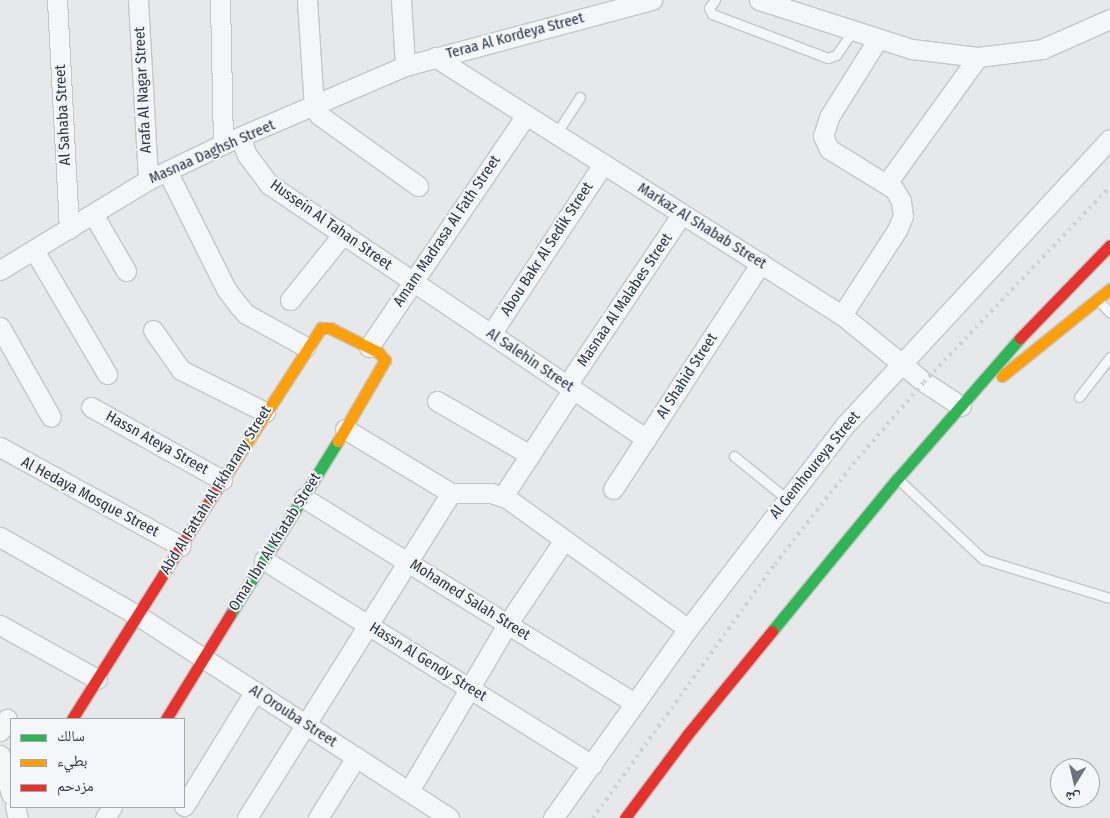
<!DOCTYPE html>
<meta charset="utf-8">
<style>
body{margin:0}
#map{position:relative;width:1110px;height:818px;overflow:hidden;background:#e6e8ea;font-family:"Fira Sans Condensed","Noto Naskh Arabic",sans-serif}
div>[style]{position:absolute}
.roads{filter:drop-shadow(1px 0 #c4c6c8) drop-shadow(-1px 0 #c4c6c8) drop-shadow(0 1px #c4c6c8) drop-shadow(0 -1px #c4c6c8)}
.lane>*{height:9px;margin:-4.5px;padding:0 4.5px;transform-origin:4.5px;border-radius:4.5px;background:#f5f6f7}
.street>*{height:19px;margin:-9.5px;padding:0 9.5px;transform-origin:9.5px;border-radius:9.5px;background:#f5f6f7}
.fast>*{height:11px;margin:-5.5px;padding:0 5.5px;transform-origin:5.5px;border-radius:5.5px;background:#30b455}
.slow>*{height:11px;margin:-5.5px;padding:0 5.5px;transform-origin:5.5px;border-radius:5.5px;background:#ff9f0a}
.jam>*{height:11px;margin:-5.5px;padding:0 5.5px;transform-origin:5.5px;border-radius:5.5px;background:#e5322d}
.rail>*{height:4px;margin-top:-2px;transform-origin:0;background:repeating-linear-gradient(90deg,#cecfd2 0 2.5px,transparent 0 7.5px)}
span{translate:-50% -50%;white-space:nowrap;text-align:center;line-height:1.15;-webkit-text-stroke:4px #f4f6f9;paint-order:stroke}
.street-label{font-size:15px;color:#2b3445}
.legend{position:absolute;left:10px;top:718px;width:175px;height:90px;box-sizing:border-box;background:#f4f6f9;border:1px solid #a4a8b1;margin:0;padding:6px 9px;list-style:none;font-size:15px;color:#2b3445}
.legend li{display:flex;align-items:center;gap:10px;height:25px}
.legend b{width:25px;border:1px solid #a4a8b1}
.north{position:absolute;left:1050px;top:758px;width:50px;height:50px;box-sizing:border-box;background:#f4f6f9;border:1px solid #a4a8b1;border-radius:50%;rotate:189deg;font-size:14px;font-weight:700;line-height:20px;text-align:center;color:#2b3445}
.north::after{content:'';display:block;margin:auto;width:18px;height:22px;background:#6c737f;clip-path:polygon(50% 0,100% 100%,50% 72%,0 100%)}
</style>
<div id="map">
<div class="roads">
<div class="lane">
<i style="left:715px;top:0;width:10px;rotate:127deg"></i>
<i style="left:709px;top:8px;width:7px;rotate:63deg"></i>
<i style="left:712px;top:14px;width:124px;rotate:20.8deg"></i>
<i style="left:828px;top:58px;width:9px;rotate:-21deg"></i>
<i style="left:836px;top:55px;width:29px;rotate:-55deg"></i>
<i style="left:556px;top:134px;width:44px;rotate:-57deg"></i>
<i style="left:1099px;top:301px;width:16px;rotate:47deg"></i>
<i style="left:1079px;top:397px;width:51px;rotate:-52.2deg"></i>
<i style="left:734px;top:456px;width:68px;rotate:39.1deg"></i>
<i style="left:900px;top:481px;width:114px;rotate:43.2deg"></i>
<i style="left:983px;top:559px;width:133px;rotate:17.1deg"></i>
</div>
<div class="street">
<i style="left:57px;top:0;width:229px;rotate:87deg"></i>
<i style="left:138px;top:0;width:180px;rotate:86.8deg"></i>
<i style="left:220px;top:0;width:144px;rotate:88.8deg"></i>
<i style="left:307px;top:0;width:107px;rotate:86.3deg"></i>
<i style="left:314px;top:107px;width:9px;rotate:58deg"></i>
<i style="left:319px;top:115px;width:122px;rotate:35.6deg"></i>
<i style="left:401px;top:0;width:66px;rotate:86.5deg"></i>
<i style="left:759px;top:0;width:161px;rotate:17.8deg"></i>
<i style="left:912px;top:49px;width:66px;rotate:6.9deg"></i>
<i style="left:978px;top:57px;width:64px;rotate:-7.1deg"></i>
<i style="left:1042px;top:49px;width:74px;rotate:-23.8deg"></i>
<i style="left:435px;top:57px;width:482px;rotate:32.4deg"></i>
<i style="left:842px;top:315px;width:106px;rotate:39.3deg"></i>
<i style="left:924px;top:382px;width:44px;rotate:33deg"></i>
<i style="left:240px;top:137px;width:19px;rotate:69deg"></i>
<i style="left:247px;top:155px;width:38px;rotate:53deg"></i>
<i style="left:270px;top:185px;width:454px;rotate:34deg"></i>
<i style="left:167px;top:171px;width:132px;rotate:63.4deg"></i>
<i style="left:226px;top:289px;width:21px;rotate:53deg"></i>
<i style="left:239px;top:306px;width:11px;rotate:49deg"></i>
<i style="left:246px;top:314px;width:68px;rotate:28.8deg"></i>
<i style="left:887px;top:183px;width:155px;rotate:-54.2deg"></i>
<i style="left:93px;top:214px;width:66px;rotate:59.9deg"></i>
<i style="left:34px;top:250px;width:144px;rotate:59.5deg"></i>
<i style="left:0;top:270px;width:173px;rotate:-31.3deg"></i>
<i style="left:148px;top:180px;width:83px;rotate:-25.6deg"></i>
<i style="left:223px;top:144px;width:198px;rotate:-23.2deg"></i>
<i style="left:405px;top:66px;width:256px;rotate:-15deg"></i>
<i style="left:290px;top:300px;width:85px;rotate:-51.2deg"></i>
<i style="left:842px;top:315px;width:101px;rotate:-57.1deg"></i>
<i style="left:897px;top:230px;width:15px;rotate:-67deg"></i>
<i style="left:903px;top:216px;width:15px;rotate:-98deg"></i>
<i style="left:901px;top:201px;width:14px;rotate:-120deg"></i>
<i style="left:894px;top:189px;width:76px;rotate:-148.4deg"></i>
<i style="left:829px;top:149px;width:14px;rotate:-115deg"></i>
<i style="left:823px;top:136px;width:20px;rotate:-72deg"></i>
<i style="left:829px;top:117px;width:92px;rotate:-57.9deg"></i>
<i style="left:0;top:327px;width:103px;rotate:60.5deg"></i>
<i style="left:153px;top:330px;width:49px;rotate:55deg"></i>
<i style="left:181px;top:370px;width:94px;rotate:26.6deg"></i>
<i style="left:491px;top:334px;width:204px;rotate:-56.6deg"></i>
<i style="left:369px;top:347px;width:280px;rotate:-55.9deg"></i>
<i style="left:567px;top:385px;width:206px;rotate:-56.1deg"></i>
<i style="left:437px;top:401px;width:108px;rotate:30.1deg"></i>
<i style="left:91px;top:407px;width:150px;rotate:29.1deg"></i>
<i style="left:345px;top:429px;width:124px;rotate:31.1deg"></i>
<i style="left:451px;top:493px;width:40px"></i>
<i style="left:491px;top:493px;width:18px;rotate:19deg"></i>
<i style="left:508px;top:499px;width:222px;rotate:35.8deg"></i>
<i style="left:0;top:447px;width:206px;rotate:28.7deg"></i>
<i style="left:613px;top:489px;width:270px;rotate:-56.8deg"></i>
<i style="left:503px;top:496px;width:128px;rotate:-56.8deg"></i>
<i style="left:304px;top:498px;width:389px;rotate:31.8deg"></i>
<i style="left:0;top:537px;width:158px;rotate:29.7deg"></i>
<i style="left:137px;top:615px;width:372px;rotate:33deg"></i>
<i style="left:264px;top:560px;width:387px;rotate:32deg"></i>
<i style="left:0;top:625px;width:111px;rotate:29.1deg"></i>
<i style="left:0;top:731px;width:14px;rotate:-60deg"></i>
<i style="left:0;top:755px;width:41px;rotate:74.2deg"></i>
<i style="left:409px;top:791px;width:195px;rotate:-59.5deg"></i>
<i style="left:508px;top:623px;width:100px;rotate:-56deg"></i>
<i style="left:184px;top:806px;width:135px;rotate:-58.3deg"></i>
<i style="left:15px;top:807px;width:11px;rotate:75deg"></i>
<i style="left:105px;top:818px;width:13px;rotate:-58deg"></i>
<i style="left:247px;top:818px;width:384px;rotate:-57.9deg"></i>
<i style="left:318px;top:818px;width:72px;rotate:-58.1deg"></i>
<i style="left:553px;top:818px;width:232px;rotate:-54.5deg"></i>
<i style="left:688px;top:629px;width:259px;rotate:-52.4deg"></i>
<i style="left:846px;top:424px;width:388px;rotate:-47.2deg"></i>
</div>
<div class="fast">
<i style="left:230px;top:615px;width:205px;rotate:-58.2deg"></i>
<i style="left:772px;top:631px;width:197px;rotate:-50.6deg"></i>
<i style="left:897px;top:479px;width:187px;rotate:-48.9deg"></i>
</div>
<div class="slow">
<i style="left:1002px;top:376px;width:139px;rotate:-38.9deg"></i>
<i style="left:224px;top:478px;width:179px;rotate:-57.1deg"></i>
<i style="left:321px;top:328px;width:9px"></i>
<i style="left:330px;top:328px;width:54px;rotate:26.6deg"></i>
<i style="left:378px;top:352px;width:11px;rotate:49deg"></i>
<i style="left:385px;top:360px;width:94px;rotate:120.1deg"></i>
</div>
<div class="jam">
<i style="left:1020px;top:338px;width:129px;rotate:-45.9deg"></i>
<i style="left:72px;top:719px;width:285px;rotate:-57.8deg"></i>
<i style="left:166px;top:719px;width:122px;rotate:-58.4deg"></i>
<i style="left:625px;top:818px;width:104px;rotate:-53.2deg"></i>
<i style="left:687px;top:735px;width:134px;rotate:-50.7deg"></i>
</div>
</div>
<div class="rail">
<i style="left:593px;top:818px;width:312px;rotate:-54.4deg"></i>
<i style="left:775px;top:564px;width:127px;rotate:-52deg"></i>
<i style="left:853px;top:464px;width:108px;rotate:-49.1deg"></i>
<i style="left:924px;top:382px;width:269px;rotate:-46.4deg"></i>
</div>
<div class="street-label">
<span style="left:515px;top:36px;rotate:-15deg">Teraa Al Kordeya Street</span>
<span style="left:143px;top:90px;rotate:-93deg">Arafa Al Nagar Street</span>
<span style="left:63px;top:115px;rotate:-93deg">Al Sahaba Street</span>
<span style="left:212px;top:152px;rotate:-24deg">Masnaa Daghsh Street</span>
<span style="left:331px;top:225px;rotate:35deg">Hussein Al Tahan Street</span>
<span style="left:702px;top:226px;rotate:32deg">Markaz Al Shabab Street</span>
<span style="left:447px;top:231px;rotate:-56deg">Amam Madrasa Al Fath Street</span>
<span style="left:547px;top:249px;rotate:-57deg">Abou Bakr Al Sedik Street</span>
<span style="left:625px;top:300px;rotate:-56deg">Masnaa Al Malabes Street</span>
<span style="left:530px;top:360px;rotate:34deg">Al Salehin Street</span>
<span style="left:687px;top:376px;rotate:-57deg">Al Shahid Street</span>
<span style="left:157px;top:443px;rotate:29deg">Hassn Ateya Street</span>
<span style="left:815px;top:465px;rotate:-51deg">Al Gemhoureya Street</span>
<span style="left:216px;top:490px;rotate:-58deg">Abd Al Fattah Al Fkharany Street</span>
<span style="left:90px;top:497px;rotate:28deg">Al Hedaya Mosque Street</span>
<span style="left:275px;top:542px;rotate:-58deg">Omar Ibn Al Khatab Street</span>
<span style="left:470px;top:600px;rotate:32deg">Mohamed Salah Street</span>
<span style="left:428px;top:662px;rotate:32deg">Hassn Al Gendy Street</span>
<span style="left:293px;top:716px;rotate:33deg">Al Orouba Street</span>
</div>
<ul class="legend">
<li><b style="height:6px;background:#30b455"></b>سالك</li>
<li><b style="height:6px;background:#ff9f0a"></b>بطيء</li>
<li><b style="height:6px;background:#e5322d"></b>مزدحم</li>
</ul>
<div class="north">ش</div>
</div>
